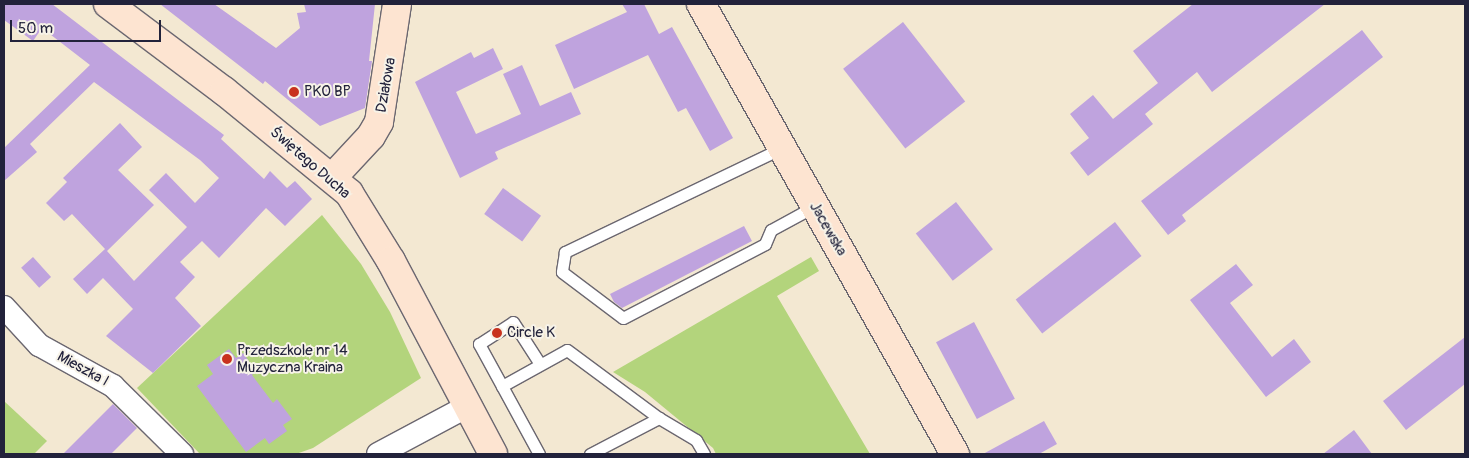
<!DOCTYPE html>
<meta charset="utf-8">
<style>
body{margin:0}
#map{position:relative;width:1469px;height:458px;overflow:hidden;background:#f3e8d2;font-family:Pangolin,sans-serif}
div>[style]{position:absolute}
.green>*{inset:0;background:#b3d47c}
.building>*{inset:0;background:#bfa3de;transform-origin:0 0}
.roads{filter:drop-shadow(1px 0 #6b6770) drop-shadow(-1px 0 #6b6770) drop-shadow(0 1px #6b6770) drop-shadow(0 -1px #6b6770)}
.lane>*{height:11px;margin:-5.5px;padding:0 5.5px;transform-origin:5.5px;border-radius:5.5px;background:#fff}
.street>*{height:22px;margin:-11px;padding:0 11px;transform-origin:11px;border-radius:11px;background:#fff}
.secondary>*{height:28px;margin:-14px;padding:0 14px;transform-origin:14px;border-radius:14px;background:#fde4d1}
.dots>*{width:14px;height:14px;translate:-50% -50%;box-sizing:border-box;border:2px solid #f7f3e8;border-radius:50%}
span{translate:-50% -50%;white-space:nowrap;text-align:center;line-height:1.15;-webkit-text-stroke:4px #f7f3e8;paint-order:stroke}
.street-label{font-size:15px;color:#22223b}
.poi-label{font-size:15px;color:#22223b}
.left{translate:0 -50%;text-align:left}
.frame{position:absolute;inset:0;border:5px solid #22223b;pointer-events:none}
.scale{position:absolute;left:10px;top:20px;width:151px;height:22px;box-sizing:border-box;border:2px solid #22223b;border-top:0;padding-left:6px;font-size:15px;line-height:18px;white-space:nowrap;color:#22223b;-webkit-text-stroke:4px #f7f3e8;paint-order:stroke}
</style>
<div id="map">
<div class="green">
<i style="clip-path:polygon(322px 215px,361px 264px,390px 312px,421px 378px,313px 448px,296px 454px,200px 454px,137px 388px)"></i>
<i style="clip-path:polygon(811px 257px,819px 271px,777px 296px,870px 454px,716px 454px,713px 448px,645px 392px,613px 372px)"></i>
<i style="clip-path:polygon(4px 401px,47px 441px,34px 454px,4px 454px)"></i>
</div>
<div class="building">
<i style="clip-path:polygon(4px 4px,52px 4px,224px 135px,221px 139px,264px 179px,270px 171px,287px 188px,295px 181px,312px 199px,285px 226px,266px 208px,219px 258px,202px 241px,180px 262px,195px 277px,175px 298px,201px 326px,153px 373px,106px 336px,133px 309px,103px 278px,87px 294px,73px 279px,105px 249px,72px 214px,64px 221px,46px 203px,67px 182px,63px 178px,120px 123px,142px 147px,118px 170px,154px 205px,107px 251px,134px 281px,187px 227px,149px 190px,166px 173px,195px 203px,219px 178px,200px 160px,94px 82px,30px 144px,37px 152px,4px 181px,4px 148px,90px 65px,42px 28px,33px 41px,4px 20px)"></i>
<i style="clip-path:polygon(160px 4px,214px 4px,276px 48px,300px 28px,297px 13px,306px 12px,304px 4px,375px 4px,369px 61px,372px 61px,365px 108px,320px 126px,265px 81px,263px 84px)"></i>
<i style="clip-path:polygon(622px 4px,644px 4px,659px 34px,672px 27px,733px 138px,710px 151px,686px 108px,678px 112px,648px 55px,574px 89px,555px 45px,627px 12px)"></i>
<i style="clip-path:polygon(1193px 4px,1325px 4px,1212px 92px,1197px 72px,1145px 114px,1153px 124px,1088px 176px,1070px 153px,1089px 138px,1070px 114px,1093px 95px,1113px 119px,1158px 83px,1133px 51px)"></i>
<i style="left:903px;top:22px;width:101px;height:76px;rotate:52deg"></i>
<i style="clip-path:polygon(1362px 30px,1383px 57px,1182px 215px,1186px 221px,1168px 235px,1141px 201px)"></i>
<i style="clip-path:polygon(493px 48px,503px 69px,456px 92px,476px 134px,521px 114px,503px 74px,522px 65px,540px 106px,571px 92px,581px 114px,495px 152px,498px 159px,460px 178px,415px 82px,471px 52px,474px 58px)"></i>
<i style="left:503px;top:188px;width:47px;height:32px;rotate:36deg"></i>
<i style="left:956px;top:202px;width:60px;height:51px;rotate:52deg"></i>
<i style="left:1115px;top:222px;width:43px;height:126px;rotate:52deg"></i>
<i style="clip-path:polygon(744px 226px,752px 241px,622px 308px,614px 302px,610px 294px)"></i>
<i style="left:33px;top:257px;width:27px;height:16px;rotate:48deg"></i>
<i style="clip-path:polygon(1236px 264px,1253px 285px,1230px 303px,1272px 357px,1294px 339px,1311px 362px,1266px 397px,1190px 300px)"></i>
<i style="left:974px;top:322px;width:87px;height:43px;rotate:62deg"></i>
<i style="clip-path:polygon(1465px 337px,1465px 384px,1406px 430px,1383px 401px)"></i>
<i style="clip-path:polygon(229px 349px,236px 358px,243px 353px,256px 371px,252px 375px,273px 403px,277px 399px,292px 419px,283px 425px,287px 431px,269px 444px,265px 438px,246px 452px,197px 386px,213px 374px,207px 365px)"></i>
<i style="clip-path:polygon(113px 404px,137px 428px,111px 454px,63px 454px)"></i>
<i style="clip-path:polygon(1044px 421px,1057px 444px,1039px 454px,983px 454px)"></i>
<i style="clip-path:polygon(1354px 430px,1372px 454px,1323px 454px)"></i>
</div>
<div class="roads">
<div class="lane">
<i style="left:782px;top:148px;width:241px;rotate:154.4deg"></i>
<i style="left:565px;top:252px;width:20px;rotate:99deg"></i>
<i style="left:562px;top:272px;width:76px;rotate:37deg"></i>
<i style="left:623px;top:318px;width:160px;rotate:-27.5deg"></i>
<i style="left:765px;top:244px;width:15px;rotate:-67deg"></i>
<i style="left:771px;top:230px;width:50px;rotate:-28.6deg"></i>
<i style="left:502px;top:386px;width:48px;rotate:-118.7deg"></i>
<i style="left:479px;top:344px;width:40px;rotate:-32.9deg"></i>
<i style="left:513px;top:322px;width:50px;rotate:57.3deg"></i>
<i style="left:539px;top:454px;width:77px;rotate:-118.6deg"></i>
<i style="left:502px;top:386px;width:74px;rotate:-29deg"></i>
<i style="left:567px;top:350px;width:114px;rotate:36.5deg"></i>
<i style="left:590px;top:454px;width:78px;rotate:-27.6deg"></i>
<i style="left:659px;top:418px;width:43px;rotate:30.7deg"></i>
<i style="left:696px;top:440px;width:16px;rotate:60deg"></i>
</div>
<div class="street">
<i style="left:4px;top:307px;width:52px;rotate:47.4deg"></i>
<i style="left:39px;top:345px;width:85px;rotate:29deg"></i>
<i style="left:113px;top:386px;width:97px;rotate:44.6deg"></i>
<i style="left:378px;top:454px;width:102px;rotate:-28.1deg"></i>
</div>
<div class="secondary">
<i style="left:108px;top:4px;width:145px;rotate:36.9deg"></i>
<i style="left:224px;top:91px;width:161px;rotate:39.2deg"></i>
<i style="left:349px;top:193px;width:80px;rotate:58.3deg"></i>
<i style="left:391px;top:261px;width:218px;rotate:62.1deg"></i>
<i style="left:701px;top:4px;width:517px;rotate:60.56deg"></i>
<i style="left:332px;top:178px;width:57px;rotate:-47.1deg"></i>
<i style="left:371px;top:136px;width:16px;rotate:-60deg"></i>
<i style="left:379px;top:122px;width:119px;rotate:-81.3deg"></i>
</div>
</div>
<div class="dots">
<i style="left:294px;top:92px;background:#c8321e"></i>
<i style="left:497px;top:333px;background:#c8321e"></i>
<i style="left:227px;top:359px;background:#c8321e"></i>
</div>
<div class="street-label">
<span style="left:386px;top:85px;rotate:-80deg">Działowa</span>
<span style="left:310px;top:163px;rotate:41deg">Świętego Ducha</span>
<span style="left:828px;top:229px;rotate:60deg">Jacewska</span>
<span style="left:83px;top:369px;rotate:29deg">Mieszka I</span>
</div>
<div class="poi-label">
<span class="left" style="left:304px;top:92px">PKO BP</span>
<span class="left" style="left:507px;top:333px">Circle K</span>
<span class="left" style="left:237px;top:359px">Przedszkole nr 14<br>Muzyczna Kraina</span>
</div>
<div class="frame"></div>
<div class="scale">50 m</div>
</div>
